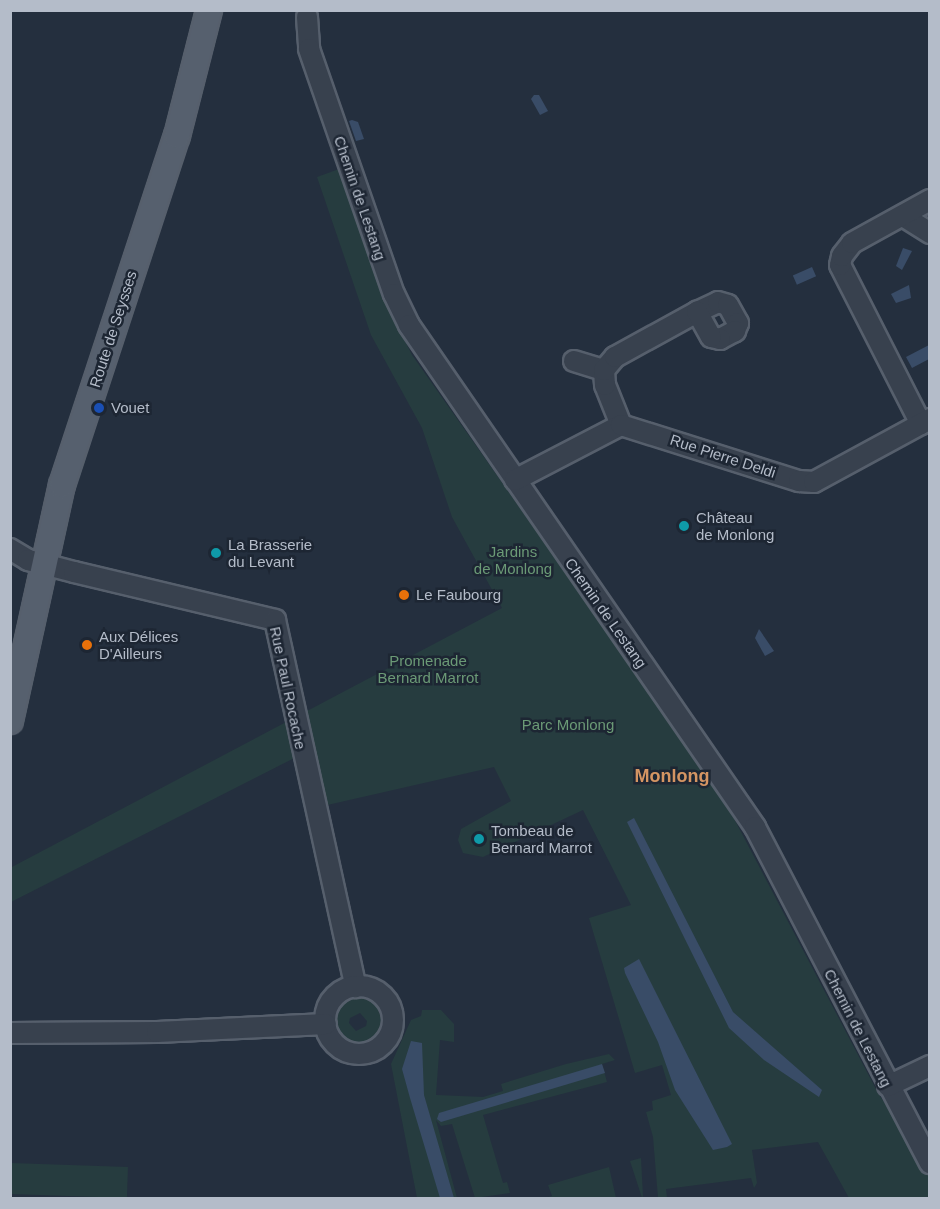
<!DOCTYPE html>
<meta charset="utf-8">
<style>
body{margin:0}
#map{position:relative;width:940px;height:1209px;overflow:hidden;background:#242f3e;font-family:Arial,sans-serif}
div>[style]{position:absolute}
.green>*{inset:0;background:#263c3f;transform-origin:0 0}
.water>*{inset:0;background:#394c67;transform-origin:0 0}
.roads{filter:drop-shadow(2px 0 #565f6c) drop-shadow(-2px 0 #565f6c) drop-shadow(0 2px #565f6c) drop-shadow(0 -2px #565f6c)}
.minor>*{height:20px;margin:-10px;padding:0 10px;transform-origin:10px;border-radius:10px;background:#38414e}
.minor>.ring{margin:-10px;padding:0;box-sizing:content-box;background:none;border:20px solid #38414e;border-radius:50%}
.major>*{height:24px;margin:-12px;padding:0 12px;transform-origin:12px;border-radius:12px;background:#56606e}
.dots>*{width:16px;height:16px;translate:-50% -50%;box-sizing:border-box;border:3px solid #1d2633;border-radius:50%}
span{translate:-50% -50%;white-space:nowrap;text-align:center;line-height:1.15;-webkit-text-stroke:5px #1d2633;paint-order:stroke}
.street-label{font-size:15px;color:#b4bcc9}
.poi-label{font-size:15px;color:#b4bcc9}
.left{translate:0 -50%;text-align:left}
.park-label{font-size:15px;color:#6b9a76}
.quarter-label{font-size:18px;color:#d59563;font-weight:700}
.frame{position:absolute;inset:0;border:12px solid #b4bcc9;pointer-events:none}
</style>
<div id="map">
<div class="green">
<i style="clip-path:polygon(339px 169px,388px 307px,412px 355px,719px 790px,878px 1093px,929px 1170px,929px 1198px,849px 1198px,818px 1142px,752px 1150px,757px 1183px,754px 1188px,751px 1178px,666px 1189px,667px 1198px,658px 1198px,653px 1137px,646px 1112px,653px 1110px,652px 1101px,671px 1095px,662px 1065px,635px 1073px,589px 918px,631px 905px,583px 810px,483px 857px,463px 853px,458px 840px,461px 829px,511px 801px,494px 767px,323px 806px,314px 748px,11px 902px,10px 868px,502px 608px,452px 517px,422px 428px,371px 335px,317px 177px)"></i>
<i style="clip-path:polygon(evenodd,357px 997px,370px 1000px,380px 1010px,382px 1024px,377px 1036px,366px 1044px,352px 1045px,341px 1038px,334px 1026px,336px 1012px,344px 1002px,357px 997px,360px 1013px,367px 1021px,366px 1026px,356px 1031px,349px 1023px,350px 1018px,360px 1013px)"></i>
<i style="clip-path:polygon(422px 1010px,441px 1010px,454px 1024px,454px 1042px,440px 1040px,436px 1095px,483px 1097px,503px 1091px,501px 1084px,566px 1064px,609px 1054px,615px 1060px,602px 1064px,607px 1082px,483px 1115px,503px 1183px,507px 1182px,510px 1193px,475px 1198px,452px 1124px,441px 1126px,436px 1120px,457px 1198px,417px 1198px,391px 1064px,411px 1020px,421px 1016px)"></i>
<i style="clip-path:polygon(641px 1158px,643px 1196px,642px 1198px,630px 1161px)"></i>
<i style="left:128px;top:1167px;width:31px;height:117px;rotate:92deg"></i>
<i style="clip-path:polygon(609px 1167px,616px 1198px,545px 1198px,552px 1196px,548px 1185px)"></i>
</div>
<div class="water">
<i style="clip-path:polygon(534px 95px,539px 95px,548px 111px,540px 115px,531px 99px)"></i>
<i style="clip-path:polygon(352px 120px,358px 122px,364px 139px,356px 141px,349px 121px)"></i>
<i style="clip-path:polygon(903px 248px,912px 251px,902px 270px,896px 266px)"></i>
<i style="left:812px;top:267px;width:10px;height:21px;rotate:66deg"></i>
<i style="clip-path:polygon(909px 285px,911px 298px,896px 303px,891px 294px)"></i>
<i style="clip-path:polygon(929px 345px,929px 359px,912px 368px,906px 357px)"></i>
<i style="clip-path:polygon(759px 629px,774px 651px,765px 656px,755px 638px)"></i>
<i style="clip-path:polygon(634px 818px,733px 1012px,822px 1090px,819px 1097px,764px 1060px,729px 1028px,627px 822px)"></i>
<i style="clip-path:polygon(639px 959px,728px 1136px,732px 1144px,727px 1147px,713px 1150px,675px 1090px,658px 1042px,625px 973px,624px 968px)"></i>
<i style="clip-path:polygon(411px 1041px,422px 1043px,424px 1095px,454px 1198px,440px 1198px,410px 1098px,402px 1069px)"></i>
<i style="clip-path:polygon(602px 1064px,605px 1073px,441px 1122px,437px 1119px,439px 1113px)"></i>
</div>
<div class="roads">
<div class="minor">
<i style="left:307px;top:17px;width:32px;rotate:86deg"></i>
<i style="left:309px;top:49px;width:259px;rotate:70.9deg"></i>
<i style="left:394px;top:294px;width:34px;rotate:64deg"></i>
<i style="left:409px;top:325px;width:610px;rotate:55.42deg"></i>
<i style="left:755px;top:827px;width:379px;rotate:62.5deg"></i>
<i style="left:903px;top:216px;width:32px;rotate:32deg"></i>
<i style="left:574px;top:361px;width:31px;rotate:17deg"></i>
<i style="left:921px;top:424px;width:178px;rotate:-117deg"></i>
<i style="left:840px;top:265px;width:9px;rotate:-77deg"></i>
<i style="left:842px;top:256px;width:16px;rotate:-52deg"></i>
<i style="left:852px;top:243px;width:89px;rotate:-28.9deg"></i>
<i style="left:621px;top:425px;width:43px;rotate:-111.8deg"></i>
<i style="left:605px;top:385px;width:15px;rotate:-94deg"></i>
<i style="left:604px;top:370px;width:17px;rotate:-50deg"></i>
<i style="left:615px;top:357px;width:94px;rotate:-28.8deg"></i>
<i style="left:697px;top:312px;width:23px;rotate:-25deg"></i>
<i style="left:718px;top:302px;width:10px;rotate:17deg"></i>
<i style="left:728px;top:305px;width:21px;rotate:61deg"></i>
<i style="left:738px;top:323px;width:9px;rotate:111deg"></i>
<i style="left:735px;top:331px;width:17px;rotate:152deg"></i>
<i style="left:720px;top:339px;width:9px;rotate:-167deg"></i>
<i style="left:711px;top:337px;width:29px;rotate:-119deg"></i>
<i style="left:515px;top:480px;width:119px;rotate:-27.4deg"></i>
<i style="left:621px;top:425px;width:187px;rotate:17.5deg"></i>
<i style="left:799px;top:481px;width:15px;rotate:4deg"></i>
<i style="left:814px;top:482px;width:132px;rotate:-28.5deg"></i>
<i style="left:10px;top:549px;width:21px;rotate:31deg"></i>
<i style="left:28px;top:560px;width:48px;rotate:14.6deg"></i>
<i style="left:74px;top:572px;width:207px;rotate:13.4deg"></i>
<i style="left:275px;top:620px;width:376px;rotate:77.6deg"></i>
<i class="ring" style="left:325px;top:986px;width:48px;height:48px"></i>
<i style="left:10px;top:1033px;width:147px;rotate:-0.4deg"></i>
<i style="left:157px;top:1032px;width:169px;rotate:-2.7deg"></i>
<i style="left:888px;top:1086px;width:47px;rotate:-25.5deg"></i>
</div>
<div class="major">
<i style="left:10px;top:721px;width:242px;rotate:-77.6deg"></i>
<i style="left:62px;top:485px;width:367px;rotate:-71.8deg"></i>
<i style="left:177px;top:136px;width:130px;rotate:-75.7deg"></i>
</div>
</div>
<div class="dots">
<i style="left:99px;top:408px;background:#1a4fb4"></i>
<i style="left:684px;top:526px;background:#0f9aa8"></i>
<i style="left:216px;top:553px;background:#0f9aa8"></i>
<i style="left:404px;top:595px;background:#e8710a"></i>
<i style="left:87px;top:645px;background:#e8710a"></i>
<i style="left:479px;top:839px;background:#0f9aa8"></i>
</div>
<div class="street-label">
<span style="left:360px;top:198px;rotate:71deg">Chemin de Lestang</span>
<span style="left:113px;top:329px;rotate:-72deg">Route de Seysses</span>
<span style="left:723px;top:456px;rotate:18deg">Rue Pierre Deldi</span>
<span style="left:606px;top:613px;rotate:55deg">Chemin de Lestang</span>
<span style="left:288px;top:688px;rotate:78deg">Rue Paul Rocache</span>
<span style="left:858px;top:1028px;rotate:63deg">Chemin de Lestang</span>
</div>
<div class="poi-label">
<span class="left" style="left:111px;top:408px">Vouet</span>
<span class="left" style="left:696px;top:526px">Château<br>de Monlong</span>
<span class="left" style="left:228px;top:553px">La Brasserie<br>du Levant</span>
<span class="left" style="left:416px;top:595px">Le Faubourg</span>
<span class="left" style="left:99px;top:645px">Aux Délices<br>D'Ailleurs</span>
<span class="left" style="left:491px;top:839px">Tombeau de<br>Bernard Marrot</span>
</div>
<div class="park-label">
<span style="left:513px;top:560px">Jardins<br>de Monlong</span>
<span style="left:428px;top:669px">Promenade<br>Bernard Marrot</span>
<span style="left:568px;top:725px">Parc Monlong</span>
</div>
<div class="quarter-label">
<span style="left:672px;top:776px">Monlong</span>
</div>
<div class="frame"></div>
</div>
